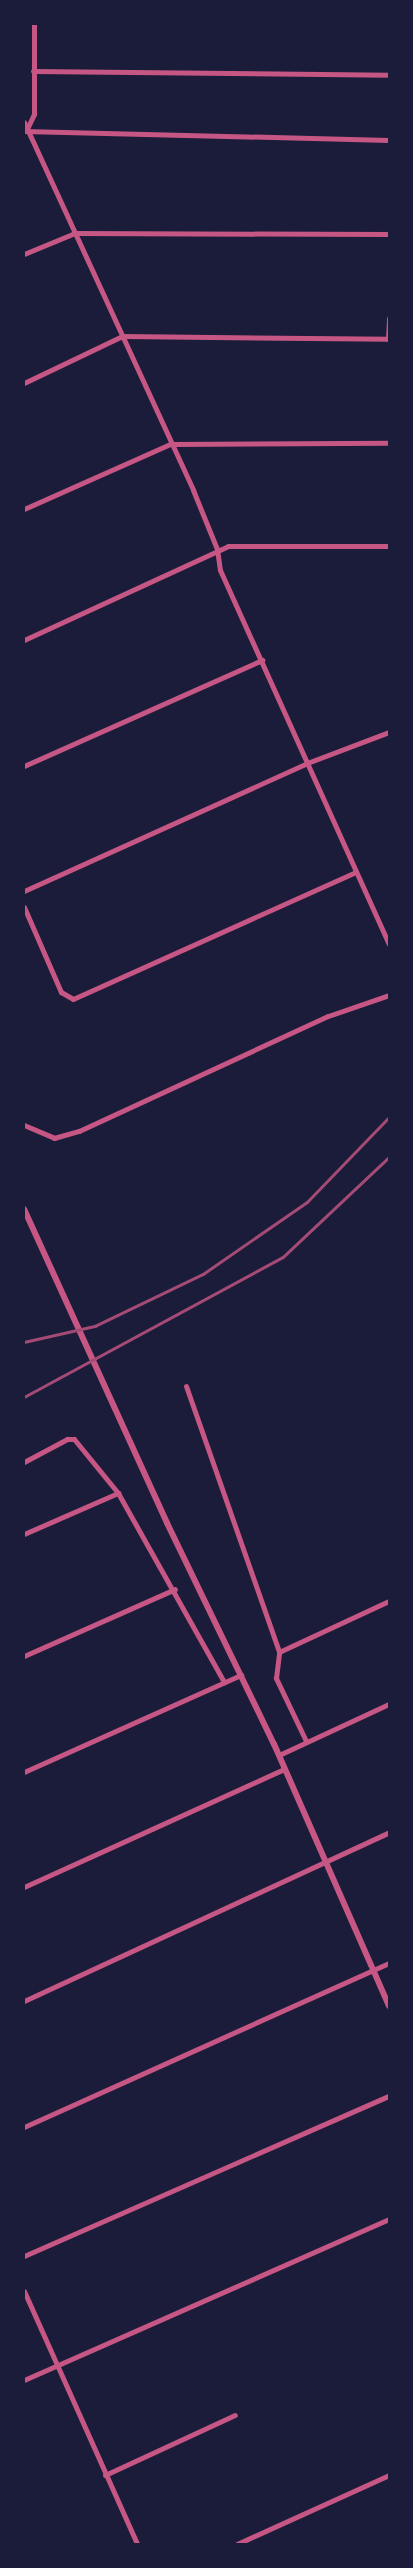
<!DOCTYPE html>
<style>
body{margin:0}
#map{position:relative;width:413px;height:2568px;overflow:hidden;background:#1b1b3a;font-family:Commissioner,sans-serif}
div>[style]{position:absolute}
.minor>*{height:5px;margin:-2.5px;padding:0 2.5px;transform-origin:2.5px;border-radius:2.5px;background:#c65784}
.tertiary>*{height:6px;margin:-3px;padding:0 3px;transform-origin:3px;border-radius:3px;background:#c65784}
.rail>*{height:2.5px;margin:-1.25px;padding:0 1.25px;transform-origin:1.25px;border-radius:1.25px;background:#a44b75}
span{translate:-50% -50%;white-space:nowrap;text-align:center;line-height:1.15;-webkit-text-stroke:5px #1b1b3a;paint-order:stroke}
.frame{position:absolute;inset:0;border:25px solid #1b1b3a;pointer-events:none}
</style>
<div id="map">
<div class="minor">
<i style="left:33px;top:71px;width:356px;rotate:0.6deg"></i>
<i style="left:24px;top:122px;width:405px;rotate:65.3deg"></i>
<i style="left:193px;top:490px;width:64px;rotate:67.9deg"></i>
<i style="left:217px;top:549px;width:21px;rotate:82deg"></i>
<i style="left:220px;top:570px;width:410px;rotate:65.7deg"></i>
<i style="left:27px;top:129px;width:17px;rotate:-65deg"></i>
<i style="left:34px;top:114px;width:90px;rotate:-90deg"></i>
<i style="left:24px;top:131px;width:365px;rotate:1.4deg"></i>
<i style="left:24px;top:254px;width:55px;rotate:-22.4deg"></i>
<i style="left:75px;top:233px;width:314px;rotate:0.2deg"></i>
<i style="left:388px;top:339px;width:21px;rotate:-87deg"></i>
<i style="left:24px;top:383px;width:109px;rotate:-25.6deg"></i>
<i style="left:122px;top:336px;width:267px;rotate:0.6deg"></i>
<i style="left:24px;top:509px;width:160px;rotate:-24deg"></i>
<i style="left:170px;top:444px;width:219px;rotate:-0.3deg"></i>
<i style="left:24px;top:640px;width:225px;rotate:-24.7deg"></i>
<i style="left:228px;top:546px;width:161px"></i>
<i style="left:24px;top:766px;width:261px;rotate:-24deg"></i>
<i style="left:24px;top:891px;width:311px;rotate:-24.3deg"></i>
<i style="left:307px;top:763px;width:88px;rotate:-20.7deg"></i>
<i style="left:24px;top:907px;width:93px;rotate:66.5deg"></i>
<i style="left:61px;top:992px;width:14px;rotate:30deg"></i>
<i style="left:73px;top:999px;width:310px;rotate:-24.2deg"></i>
<i style="left:24px;top:1125px;width:33px;rotate:23deg"></i>
<i style="left:54px;top:1138px;width:26px;rotate:-16deg"></i>
<i style="left:79px;top:1131px;width:274px;rotate:-24.8deg"></i>
<i style="left:328px;top:1016px;width:65px;rotate:-19deg"></i>
<i style="left:186px;top:1386px;width:282px;rotate:70.7deg"></i>
<i style="left:24px;top:1462px;width:49px;rotate:-28.1deg"></i>
<i style="left:67px;top:1439px;width:7px"></i>
<i style="left:74px;top:1439px;width:70px;rotate:50.8deg"></i>
<i style="left:118px;top:1493px;width:217px;rotate:60.7deg"></i>
<i style="left:24px;top:1534px;width:103px;rotate:-23.6deg"></i>
<i style="left:24px;top:1656px;width:165px;rotate:-23.9deg"></i>
<i style="left:306px;top:1741px;width:70px;rotate:-115.5deg"></i>
<i style="left:276px;top:1678px;width:26px;rotate:-83deg"></i>
<i style="left:279px;top:1652px;width:121px;rotate:-24.9deg"></i>
<i style="left:279px;top:1755px;width:121px;rotate:-24.9deg"></i>
<i style="left:24px;top:1772px;width:238px;rotate:-24.1deg"></i>
<i style="left:24px;top:1887px;width:286px;rotate:-24.4deg"></i>
<i style="left:24px;top:2001px;width:402px;rotate:-24.8deg"></i>
<i style="left:24px;top:2127px;width:400px;rotate:-24.2deg"></i>
<i style="left:24px;top:2256px;width:399px;rotate:-23.7deg"></i>
<i style="left:24px;top:2291px;width:277px;rotate:65.9deg"></i>
<i style="left:24px;top:2380px;width:399px;rotate:-23.8deg"></i>
<i style="left:105px;top:2475px;width:143px;rotate:-24.8deg"></i>
<i style="left:237px;top:2544px;width:167px;rotate:-24.4deg"></i>
</div>
<div class="tertiary">
<i style="left:24px;top:1209px;width:345px;rotate:65.5deg"></i>
<i style="left:167px;top:1523px;width:246px;rotate:64.2deg"></i>
<i style="left:274px;top:1744px;width:286px;rotate:66.3deg"></i>
</div>
<div class="rail">
<i style="left:24px;top:1342px;width:73px;rotate:-12.7deg"></i>
<i style="left:95px;top:1326px;width:120px;rotate:-25.7deg"></i>
<i style="left:203px;top:1274px;width:126px;rotate:-34.7deg"></i>
<i style="left:307px;top:1202px;width:118px;rotate:-46deg"></i>
<i style="left:24px;top:1397px;width:294px;rotate:-28.4deg"></i>
<i style="left:283px;top:1257px;width:146px;rotate:-43.3deg"></i>
</div>
<div class="frame"></div>
</div>
